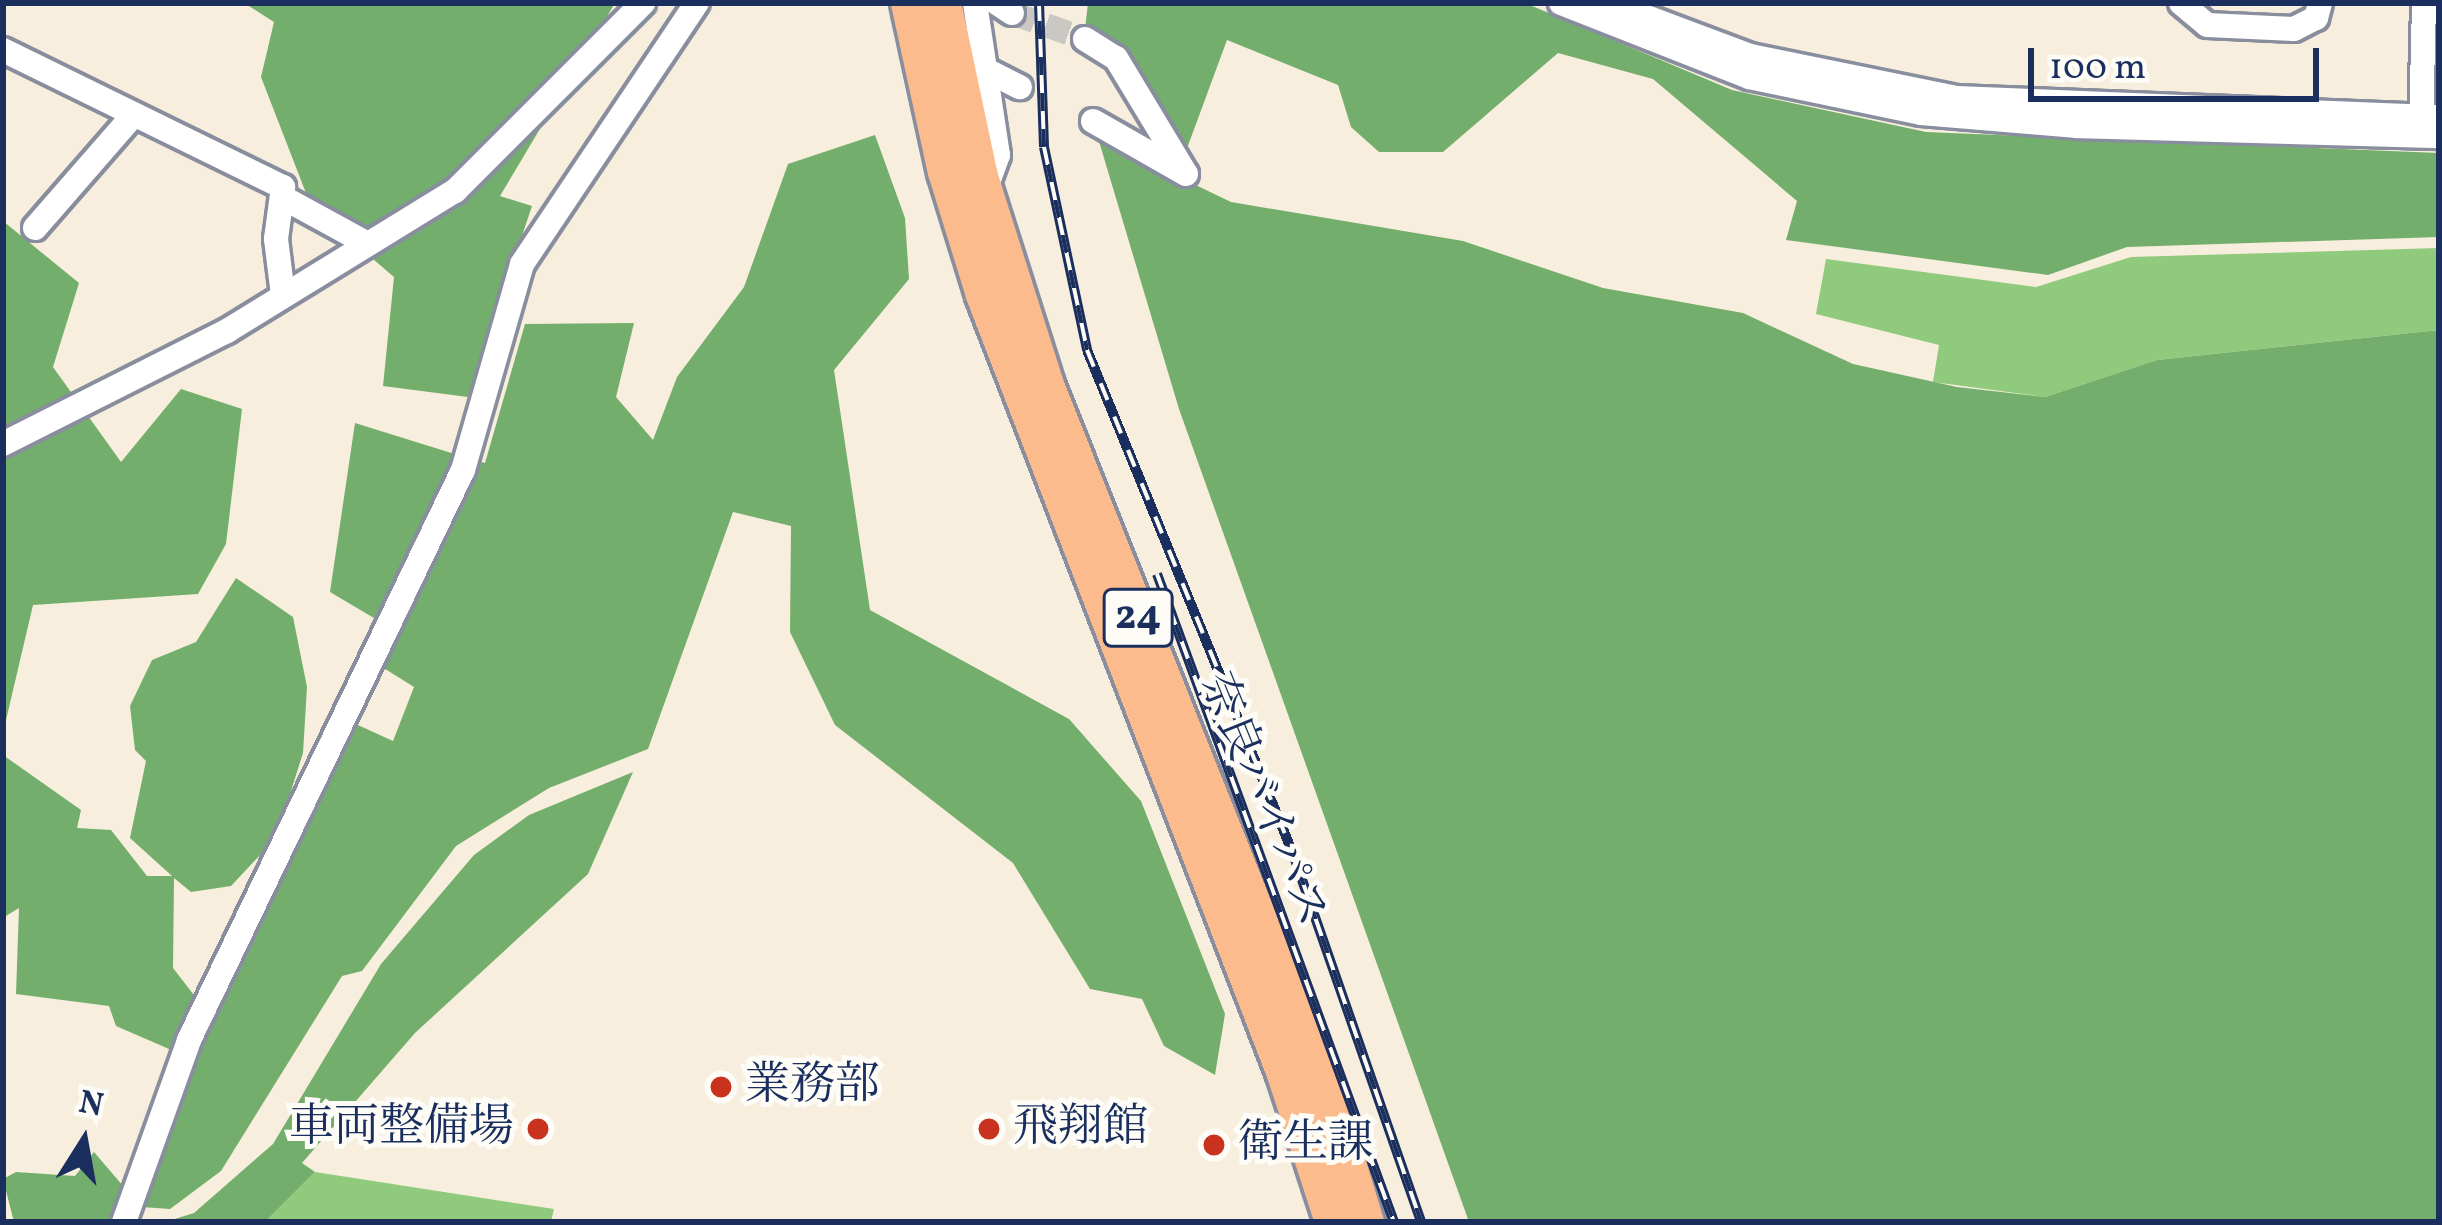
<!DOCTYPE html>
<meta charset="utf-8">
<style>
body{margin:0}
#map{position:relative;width:2442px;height:1225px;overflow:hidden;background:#f7eedd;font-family:Vollkorn,"Noto Serif JP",serif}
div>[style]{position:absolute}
.green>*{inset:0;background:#90ca7d}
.forest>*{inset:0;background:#74ae6c}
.minor-tunnel>*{height:24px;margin-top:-12px;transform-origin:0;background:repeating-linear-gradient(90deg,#cbc8c4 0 24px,transparent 0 36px)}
.roads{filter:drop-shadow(3px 0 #898e9e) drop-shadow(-3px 0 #898e9e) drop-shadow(0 3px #898e9e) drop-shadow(0 -3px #898e9e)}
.minor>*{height:24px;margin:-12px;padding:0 12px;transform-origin:12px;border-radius:12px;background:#fff}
.highway>*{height:36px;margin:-18px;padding:0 18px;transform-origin:18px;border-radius:18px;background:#fbbb8c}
.rail>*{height:10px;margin-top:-5px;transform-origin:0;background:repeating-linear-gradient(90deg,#fdfcf7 0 18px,#1b2f5e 0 36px);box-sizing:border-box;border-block:3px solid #1b2f5e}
.dots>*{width:33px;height:33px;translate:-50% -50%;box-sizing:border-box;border:6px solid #fdfcf7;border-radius:50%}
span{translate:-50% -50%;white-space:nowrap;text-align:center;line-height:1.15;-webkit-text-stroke:10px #fdfcf7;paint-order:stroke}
.shield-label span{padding:3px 9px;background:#fdfcf7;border:3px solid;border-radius:9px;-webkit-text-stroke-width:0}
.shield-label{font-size:42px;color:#1b2f5e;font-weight:700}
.street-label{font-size:45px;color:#1b2f5e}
.poi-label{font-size:45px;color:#1b2f5e}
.left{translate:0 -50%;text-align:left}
.right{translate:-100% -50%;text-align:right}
.frame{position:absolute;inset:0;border:6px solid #1b2f5e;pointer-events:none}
.north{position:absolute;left:24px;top:1081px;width:120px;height:120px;-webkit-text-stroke:9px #fdfcf7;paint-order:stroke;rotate:11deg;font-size:33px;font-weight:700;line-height:48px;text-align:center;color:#1b2f5e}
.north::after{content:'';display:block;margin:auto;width:42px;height:54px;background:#1b2f5e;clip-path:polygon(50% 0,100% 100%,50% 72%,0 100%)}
.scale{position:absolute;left:2028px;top:48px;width:291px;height:54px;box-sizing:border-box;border:6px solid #1b2f5e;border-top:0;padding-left:15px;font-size:36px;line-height:42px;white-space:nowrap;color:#1b2f5e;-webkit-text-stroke:9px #fdfcf7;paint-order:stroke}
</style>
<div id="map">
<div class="green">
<i style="clip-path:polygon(2439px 248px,2439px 330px,2157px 360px,2045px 397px,1933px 382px,1939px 345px,1816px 314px,1826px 259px,2036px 287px,2131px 257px)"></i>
<i style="clip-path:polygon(315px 1172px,554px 1209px,551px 1222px,265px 1222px)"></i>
</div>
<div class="forest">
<i style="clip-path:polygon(244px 3px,615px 3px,500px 196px,532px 206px,468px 397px,383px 386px,394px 277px,311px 206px,261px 77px,274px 22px)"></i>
<i style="clip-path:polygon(1088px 3px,1525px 3px,1732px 90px,1926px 132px,2439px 153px,2439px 237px,2127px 247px,2048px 275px,1786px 240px,1797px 201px,1653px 79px,1558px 53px,1443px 152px,1379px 152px,1351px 127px,1338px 85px,1227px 40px,1186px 151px,1120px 46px,1085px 29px)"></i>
<i style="clip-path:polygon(875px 135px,905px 218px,909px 279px,834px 370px,870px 610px,1069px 719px,1141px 801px,1225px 1014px,1215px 1075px,1164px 1046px,1142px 999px,1090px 989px,1013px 863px,835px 725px,790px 632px,791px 526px,733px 512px,648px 749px,549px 788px,456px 846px,362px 971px,342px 976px,221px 1171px,170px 1209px,142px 1207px,171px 1107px,265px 912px,272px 872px,349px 721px,393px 741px,414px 687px,374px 662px,470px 459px,485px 463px,525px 324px,634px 323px,616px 397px,653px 440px,677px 377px,744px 287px,788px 164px)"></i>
<i style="clip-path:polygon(1098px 138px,1231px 202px,1463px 241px,1603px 288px,1743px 313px,1853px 364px,1957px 387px,2045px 397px,2157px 360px,2439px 330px,2439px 1222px,1469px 1222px,1179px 409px)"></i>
<i style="clip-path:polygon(3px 221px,79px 283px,53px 367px,121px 462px,181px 389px,242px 409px,226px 544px,198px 594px,33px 605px,3px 733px)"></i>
<i style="clip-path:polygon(355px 423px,461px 456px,379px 621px,330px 592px)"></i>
<i style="clip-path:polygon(236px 578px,293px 617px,307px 687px,303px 753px,276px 838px,231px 886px,191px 892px,174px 878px,173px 968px,197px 999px,176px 1052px,116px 1026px,109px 1006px,16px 994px,19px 908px,6px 916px,3px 942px,3px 755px,81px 810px,77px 828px,111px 830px,147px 876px,172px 876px,130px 838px,146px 761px,135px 750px,130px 706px,152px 660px,196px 642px)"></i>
<i style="clip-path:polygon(633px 772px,588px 874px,415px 1033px,302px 1163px,315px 1172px,265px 1222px,165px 1222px,194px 1213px,273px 1144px,381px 964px,474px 855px,529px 815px)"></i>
<i style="clip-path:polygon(94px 1152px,123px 1186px,113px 1222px,14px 1222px,3px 1179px,16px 1172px,75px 1176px)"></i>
</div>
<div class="minor-tunnel">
<i style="left:1012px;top:13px;width:77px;rotate:19.6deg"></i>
</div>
<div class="roads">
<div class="minor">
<i style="left:975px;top:3px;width:154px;rotate:81.4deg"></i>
<i style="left:998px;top:155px;width:38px;rotate:110deg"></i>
<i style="left:997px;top:3px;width:18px;rotate:34deg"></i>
<i style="left:1561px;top:3px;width:202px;rotate:21.5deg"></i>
<i style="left:1749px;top:77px;width:176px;rotate:11.8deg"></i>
<i style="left:1921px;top:113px;width:157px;rotate:4.8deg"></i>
<i style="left:2077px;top:126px;width:362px;rotate:1.6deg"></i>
<i style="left:1609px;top:3px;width:151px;rotate:20.6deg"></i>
<i style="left:1750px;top:56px;width:210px;rotate:11.5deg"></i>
<i style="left:1956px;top:98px;width:483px;rotate:2.3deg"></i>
<i style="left:2181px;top:3px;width:34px;rotate:40deg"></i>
<i style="left:2207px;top:25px;width:87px;rotate:2.6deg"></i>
<i style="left:2294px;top:29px;width:25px;rotate:-27deg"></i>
<i style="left:2316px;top:18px;width:16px;rotate:-75deg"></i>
<i style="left:1085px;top:39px;width:36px;rotate:32deg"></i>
<i style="left:1116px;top:58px;width:135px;rotate:58.9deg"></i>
<i style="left:3px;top:50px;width:312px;rotate:26.1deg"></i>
<i style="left:283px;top:187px;width:52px;rotate:97.7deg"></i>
<i style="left:276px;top:239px;width:56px;rotate:82.9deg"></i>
<i style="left:986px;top:70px;width:38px;rotate:27deg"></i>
<i style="left:1093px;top:121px;width:107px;rotate:29.7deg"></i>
<i style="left:2421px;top:127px;width:124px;rotate:-88.6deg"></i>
<i style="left:282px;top:197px;width:98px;rotate:28.7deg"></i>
<i style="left:35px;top:228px;width:147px;rotate:-48.9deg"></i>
<i style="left:3px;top:444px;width:251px;rotate:-26.8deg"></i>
<i style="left:227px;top:331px;width:268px;rotate:-31.6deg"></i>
<i style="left:455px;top:191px;width:266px;rotate:-45deg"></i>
<i style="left:124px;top:1222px;width:193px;rotate:-70.3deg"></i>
<i style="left:189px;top:1040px;width:632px;rotate:-64.33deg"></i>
<i style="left:463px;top:470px;width:214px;rotate:-74deg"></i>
<i style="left:522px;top:264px;width:314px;rotate:-56.2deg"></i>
</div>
<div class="highway">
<i style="left:909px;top:3px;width:173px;rotate:77.7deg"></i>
<i style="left:946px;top:172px;width:129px;rotate:72.8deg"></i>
<i style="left:984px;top:295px;width:835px;rotate:68.87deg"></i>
<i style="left:1285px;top:1074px;width:156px;rotate:72deg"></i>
<i style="left:943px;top:3px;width:178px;rotate:78deg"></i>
<i style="left:980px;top:177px;width:221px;rotate:72.4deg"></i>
<i style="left:1047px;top:388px;width:736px;rotate:68.24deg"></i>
<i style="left:1320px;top:1072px;width:157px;rotate:73deg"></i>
</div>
</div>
<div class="rail">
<i style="left:1039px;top:3px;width:144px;rotate:88deg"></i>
<i style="left:1044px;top:147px;width:208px;rotate:78deg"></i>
<i style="left:1087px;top:350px;width:541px;rotate:67.75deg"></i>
<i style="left:1292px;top:851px;width:393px;rotate:70.8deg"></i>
<i style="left:1157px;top:574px;width:690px;rotate:69.91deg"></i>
</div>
<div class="dots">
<i style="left:721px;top:1087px;background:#c8321e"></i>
<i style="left:538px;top:1129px;background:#c8321e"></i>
<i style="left:989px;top:1129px;background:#c8321e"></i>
<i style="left:1214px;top:1145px;background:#c8321e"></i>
</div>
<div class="shield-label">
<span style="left:1138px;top:618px">24</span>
</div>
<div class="street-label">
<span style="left:1262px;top:800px;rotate:68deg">奈良バイパス</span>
</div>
<div class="poi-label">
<span class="left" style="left:745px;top:1087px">業務部</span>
<span class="right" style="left:514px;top:1129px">車両整備場</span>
<span class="left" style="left:1013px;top:1129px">飛翔館</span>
<span class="left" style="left:1238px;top:1145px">衛生課</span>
</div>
<div class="frame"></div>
<div class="north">N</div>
<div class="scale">100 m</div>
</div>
